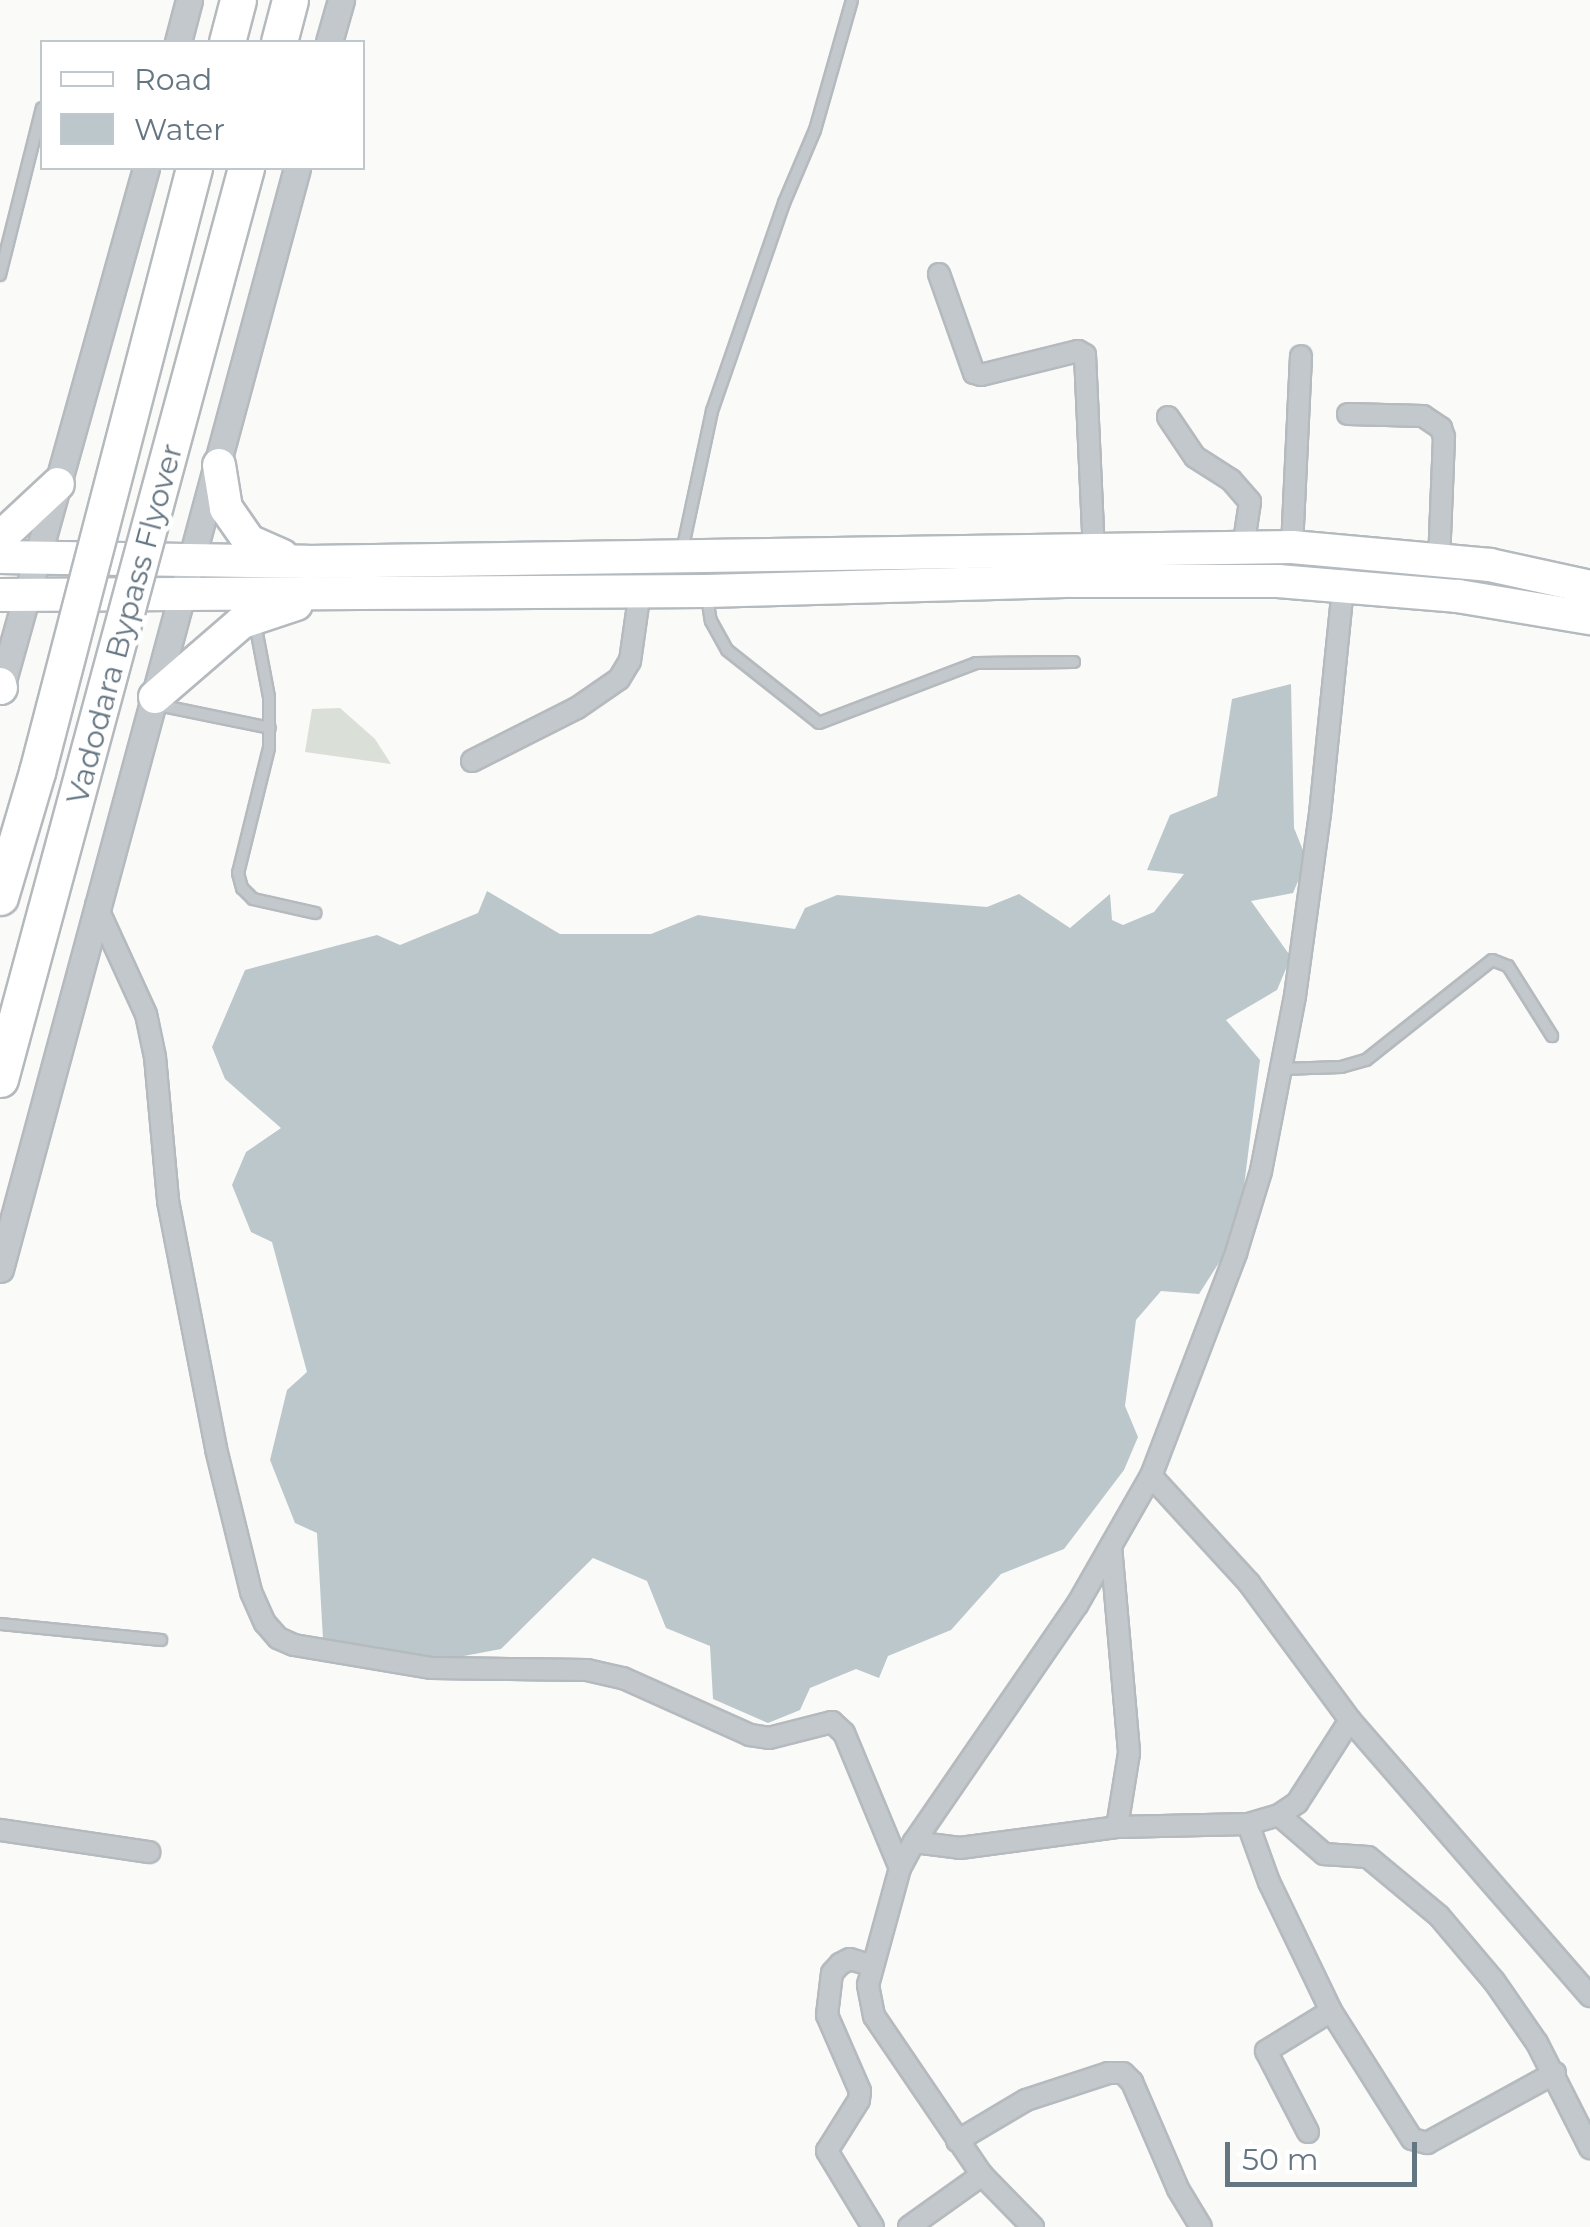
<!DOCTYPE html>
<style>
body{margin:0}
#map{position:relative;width:1590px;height:2227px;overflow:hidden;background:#fafaf8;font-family:Montserrat,sans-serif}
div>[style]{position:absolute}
.green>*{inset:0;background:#dadfd7}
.water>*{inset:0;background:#bbc7cb}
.roads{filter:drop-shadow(2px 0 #b5babe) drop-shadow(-2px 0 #b5babe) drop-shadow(0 2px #b5babe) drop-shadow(0 -2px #b5babe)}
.service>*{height:10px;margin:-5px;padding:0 5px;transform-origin:5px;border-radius:5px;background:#c3c8cc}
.minor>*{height:20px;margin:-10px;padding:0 10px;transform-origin:10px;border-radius:10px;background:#c3c8cc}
.tertiary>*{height:25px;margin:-12.5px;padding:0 12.5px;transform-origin:12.5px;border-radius:12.5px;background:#c3c8cc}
.primary>*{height:32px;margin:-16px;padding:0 16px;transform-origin:16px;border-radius:16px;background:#fff}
.trunk>*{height:35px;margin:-17.5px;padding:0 17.5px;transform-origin:17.5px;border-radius:17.5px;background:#fff}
.bridges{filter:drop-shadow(2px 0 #b4b9bd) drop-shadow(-2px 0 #b4b9bd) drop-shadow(0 2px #b4b9bd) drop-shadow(0 -2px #b4b9bd)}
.trunk-bridge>*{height:35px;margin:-17.5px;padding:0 17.5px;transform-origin:17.5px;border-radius:17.5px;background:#fff}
span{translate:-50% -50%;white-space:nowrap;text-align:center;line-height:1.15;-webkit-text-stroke:10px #fff;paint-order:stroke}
.street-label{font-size:30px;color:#657683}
.legend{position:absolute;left:40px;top:40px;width:325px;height:130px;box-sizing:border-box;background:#fff;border:2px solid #c1c8cd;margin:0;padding:12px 18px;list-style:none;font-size:30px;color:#657683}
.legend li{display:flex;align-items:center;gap:20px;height:50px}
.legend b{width:50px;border:2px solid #c1c8cd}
.scale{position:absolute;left:1225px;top:2142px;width:192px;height:45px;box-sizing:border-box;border:5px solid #657683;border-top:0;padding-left:12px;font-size:30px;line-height:35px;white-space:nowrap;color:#657683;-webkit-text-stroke:8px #fff;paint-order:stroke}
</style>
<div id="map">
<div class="green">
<i style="clip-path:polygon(340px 708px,375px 739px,391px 764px,305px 752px,312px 709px)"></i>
</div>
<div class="water">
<i style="clip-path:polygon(1291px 684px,1294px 828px,1307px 860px,1293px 893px,1251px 901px,1291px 957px,1277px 990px,1226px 1020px,1260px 1060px,1238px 1233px,1199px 1294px,1161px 1291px,1136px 1320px,1125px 1406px,1138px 1437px,1124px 1470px,1064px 1549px,1001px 1574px,951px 1630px,888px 1656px,879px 1678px,856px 1669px,810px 1688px,800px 1710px,768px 1723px,713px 1699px,710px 1646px,666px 1628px,647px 1581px,593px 1558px,501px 1649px,416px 1665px,323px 1639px,317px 1533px,295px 1523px,270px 1460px,287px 1390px,307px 1372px,272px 1242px,251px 1232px,232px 1185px,246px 1152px,281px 1128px,225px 1079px,212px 1047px,245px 970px,377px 935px,400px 945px,478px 913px,487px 891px,560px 934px,651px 934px,698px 915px,795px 929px,805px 908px,837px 895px,987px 907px,1019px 894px,1070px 928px,1110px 894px,1112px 920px,1123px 925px,1154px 912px,1184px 874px,1147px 870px,1170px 815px,1217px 796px,1232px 699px)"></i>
</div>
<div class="roads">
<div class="service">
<i style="left:0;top:275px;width:172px;rotate:-75.9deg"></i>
<i style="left:682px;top:551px;width:143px;rotate:-77.9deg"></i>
<i style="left:712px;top:411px;width:220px;rotate:-70.9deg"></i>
<i style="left:784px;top:203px;width:79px;rotate:-67deg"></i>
<i style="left:815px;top:130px;width:135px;rotate:-74.1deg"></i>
<i style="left:707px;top:597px;width:24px;rotate:81deg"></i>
<i style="left:711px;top:621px;width:33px;rotate:61deg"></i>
<i style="left:727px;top:650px;width:117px;rotate:38.4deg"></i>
<i style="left:819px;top:723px;width:168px;rotate:-20.9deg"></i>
<i style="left:976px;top:663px;width:98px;rotate:-0.6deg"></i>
<i style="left:255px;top:623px;width:75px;rotate:79.3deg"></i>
<i style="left:269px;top:697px;width:51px;rotate:90deg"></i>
<i style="left:269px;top:748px;width:129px;rotate:103.9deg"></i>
<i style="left:238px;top:873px;width:16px;rotate:75deg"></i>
<i style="left:242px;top:888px;width:16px;rotate:45deg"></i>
<i style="left:253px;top:899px;width:64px;rotate:12.7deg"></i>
<i style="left:158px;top:705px;width:114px;rotate:11.6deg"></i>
<i style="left:1281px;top:1069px;width:60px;rotate:-1.9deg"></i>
<i style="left:1341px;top:1067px;width:26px;rotate:-16deg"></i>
<i style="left:1366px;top:1060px;width:161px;rotate:-38.4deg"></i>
<i style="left:1492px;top:960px;width:17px;rotate:21deg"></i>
<i style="left:1508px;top:966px;width:83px;rotate:57.8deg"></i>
<i style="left:0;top:1624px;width:162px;rotate:5.7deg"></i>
</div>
<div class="minor">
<i style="left:939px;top:274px;width:105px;rotate:70.5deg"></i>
<i style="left:974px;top:373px;width:7px;rotate:16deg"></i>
<i style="left:981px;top:375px;width:100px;rotate:-13.9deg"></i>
<i style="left:1078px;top:351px;width:8px;rotate:30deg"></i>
<i style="left:1085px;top:355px;width:195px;rotate:87.4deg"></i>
<i style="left:1348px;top:414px;width:75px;rotate:1.5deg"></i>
<i style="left:1423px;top:416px;width:22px;rotate:34deg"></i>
<i style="left:1441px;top:428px;width:9px;rotate:72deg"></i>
<i style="left:1444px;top:437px;width:124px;rotate:92.3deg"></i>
<i style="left:1168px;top:417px;width:48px;rotate:56deg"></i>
<i style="left:1195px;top:457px;width:43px;rotate:32.6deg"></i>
<i style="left:1231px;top:480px;width:29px;rotate:49deg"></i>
<i style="left:1250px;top:502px;width:47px;rotate:98.7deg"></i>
<i style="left:1292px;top:547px;width:191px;rotate:-87.3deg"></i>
<i style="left:472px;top:761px;width:118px;rotate:-26.8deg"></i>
<i style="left:577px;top:708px;width:51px;rotate:-34.6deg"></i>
<i style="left:619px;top:679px;width:21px;rotate:-59deg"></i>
<i style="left:630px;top:661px;width:71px;rotate:-81.9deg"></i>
<i style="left:96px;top:905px;width:120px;rotate:65.4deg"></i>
<i style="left:146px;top:1014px;width:44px;rotate:78.2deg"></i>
<i style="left:155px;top:1057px;width:145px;rotate:84.8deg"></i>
<i style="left:168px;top:1201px;width:253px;rotate:79deg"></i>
<i style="left:216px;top:1449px;width:147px;rotate:76.2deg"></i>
<i style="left:251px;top:1592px;width:34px;rotate:66deg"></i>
<i style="left:265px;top:1623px;width:20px;rotate:49deg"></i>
<i style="left:278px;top:1638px;width:17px;rotate:24deg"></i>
<i style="left:294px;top:1645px;width:140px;rotate:9.5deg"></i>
<i style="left:432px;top:1668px;width:155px;rotate:0.7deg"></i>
<i style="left:587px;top:1670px;width:37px;rotate:13deg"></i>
<i style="left:623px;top:1678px;width:139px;rotate:24.2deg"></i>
<i style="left:750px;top:1735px;width:19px;rotate:9deg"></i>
<i style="left:769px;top:1738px;width:65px;rotate:-14.3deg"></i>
<i style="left:832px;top:1722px;width:16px;rotate:43deg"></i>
<i style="left:844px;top:1733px;width:146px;rotate:67.5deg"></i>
<i style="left:1151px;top:1476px;width:145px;rotate:47.5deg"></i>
<i style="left:1249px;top:1583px;width:170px;rotate:53.6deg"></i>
<i style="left:1111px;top:1546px;width:208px;rotate:85deg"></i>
<i style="left:1129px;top:1753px;width:75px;rotate:99.2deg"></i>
<i style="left:1279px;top:1815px;width:60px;rotate:40.9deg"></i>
<i style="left:1324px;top:1854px;width:44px;rotate:3.9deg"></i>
<i style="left:1368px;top:1857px;width:92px;rotate:39.7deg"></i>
<i style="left:1439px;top:1916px;width:85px;rotate:49.8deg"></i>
<i style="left:1494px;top:1981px;width:75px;rotate:55.3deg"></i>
<i style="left:1537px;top:2043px;width:118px;rotate:63.2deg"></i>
<i style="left:1248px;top:1824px;width:62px;rotate:70.1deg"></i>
<i style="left:1269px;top:1882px;width:143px;rotate:64.3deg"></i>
<i style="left:1331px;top:2011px;width:151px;rotate:57.7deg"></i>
<i style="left:1412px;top:2139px;width:16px;rotate:15deg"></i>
<i style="left:1427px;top:2143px;width:146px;rotate:-28.7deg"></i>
<i style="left:0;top:1830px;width:151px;rotate:8.4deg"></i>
<i style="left:914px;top:1842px;width:46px;rotate:7.4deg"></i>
<i style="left:960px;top:1848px;width:158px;rotate:-7.6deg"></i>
<i style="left:1117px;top:1827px;width:131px;rotate:-1.3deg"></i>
<i style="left:1248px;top:1824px;width:32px;rotate:-16deg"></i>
<i style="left:1279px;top:1815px;width:22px;rotate:-34deg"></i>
<i style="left:1297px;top:1803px;width:98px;rotate:-57.4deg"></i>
<i style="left:1350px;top:1720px;width:366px;rotate:49deg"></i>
<i style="left:1308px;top:2132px;width:91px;rotate:-117.4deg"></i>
<i style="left:1266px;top:2051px;width:76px;rotate:-31.6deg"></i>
<i style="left:957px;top:2141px;width:80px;rotate:-30.7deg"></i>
<i style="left:1026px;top:2100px;width:86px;rotate:-18.2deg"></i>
<i style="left:1108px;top:2073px;width:15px"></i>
<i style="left:1123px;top:2073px;width:13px;rotate:45deg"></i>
<i style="left:1132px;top:2082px;width:116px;rotate:66.7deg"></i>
<i style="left:1178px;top:2189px;width:44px;rotate:58.8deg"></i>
<i style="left:982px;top:2175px;width:73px;rotate:45.6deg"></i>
<i style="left:873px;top:2227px;width:89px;rotate:-121.2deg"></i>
<i style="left:827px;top:2151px;width:60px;rotate:-57.9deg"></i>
<i style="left:859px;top:2100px;width:9px;rotate:-84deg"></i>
<i style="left:860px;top:2091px;width:83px;rotate:-113.5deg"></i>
<i style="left:827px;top:2015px;width:42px;rotate:-83.2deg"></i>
<i style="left:832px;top:1973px;width:12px;rotate:-48deg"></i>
<i style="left:840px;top:1964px;width:11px;rotate:-27deg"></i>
<i style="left:850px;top:1959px;width:24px;rotate:17deg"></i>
<i style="left:909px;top:2227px;width:90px;rotate:-35.5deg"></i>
<i style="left:982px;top:2175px;width:192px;rotate:-124.2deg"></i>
<i style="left:874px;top:2016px;width:32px;rotate:-101deg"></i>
<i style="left:868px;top:1985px;width:121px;rotate:-74.7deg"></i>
<i style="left:900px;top:1868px;width:30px;rotate:-62deg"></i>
<i style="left:914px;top:1842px;width:288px;rotate:-55.5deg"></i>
<i style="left:1077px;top:1605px;width:149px;rotate:-60.2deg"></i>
<i style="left:1151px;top:1476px;width:239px;rotate:-69.1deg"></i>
<i style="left:1236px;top:1253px;width:86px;rotate:-73deg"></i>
<i style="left:1261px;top:1171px;width:178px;rotate:-79deg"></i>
<i style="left:1295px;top:996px;width:184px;rotate:-82.2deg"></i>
<i style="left:1320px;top:814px;width:236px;rotate:-84.2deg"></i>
</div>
<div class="tertiary">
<i style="left:178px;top:42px;width:43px;rotate:-75.3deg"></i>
<i style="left:329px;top:42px;width:44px;rotate:-74.1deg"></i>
<i style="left:0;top:691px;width:543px;rotate:-74.4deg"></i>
<i style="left:0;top:1269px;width:1140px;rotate:-74.9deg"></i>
</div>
<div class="primary">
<i style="left:219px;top:465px;width:44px;rotate:80.8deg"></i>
<i style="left:226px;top:508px;width:40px;rotate:55.1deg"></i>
<i style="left:249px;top:541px;width:36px;rotate:24deg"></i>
<i style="left:0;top:538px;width:79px;rotate:-43deg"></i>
<i style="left:0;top:557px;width:307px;rotate:0.9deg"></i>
<i style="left:307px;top:562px;width:985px;rotate:-0.87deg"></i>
<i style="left:1292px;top:547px;width:199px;rotate:5.2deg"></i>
<i style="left:1490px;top:565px;width:102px;rotate:12.4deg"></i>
<i style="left:0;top:595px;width:706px;rotate:-0.32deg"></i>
<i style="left:706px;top:591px;width:368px;rotate:-1.6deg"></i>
<i style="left:1074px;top:581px;width:204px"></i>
<i style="left:1278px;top:581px;width:181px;rotate:4.8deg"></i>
<i style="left:1458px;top:596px;width:134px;rotate:9.5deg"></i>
<i style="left:0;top:684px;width:4px;rotate:76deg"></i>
<i style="left:155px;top:697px;width:115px;rotate:-40.8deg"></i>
<i style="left:242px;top:622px;width:57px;rotate:-18.4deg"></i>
</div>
<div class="trunk">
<i style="left:227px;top:42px;width:43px;rotate:-75.3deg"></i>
<i style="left:279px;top:42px;width:43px;rotate:-75.3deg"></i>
</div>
</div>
<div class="bridges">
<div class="trunk-bridge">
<i style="left:0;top:897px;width:130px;rotate:-73.5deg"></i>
<i style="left:37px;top:772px;width:624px;rotate:-75.43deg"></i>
<i style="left:0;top:1079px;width:944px;rotate:-74.89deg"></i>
</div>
</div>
<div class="street-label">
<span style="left:125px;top:624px;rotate:-75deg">Vadodara Bypass Flyover</span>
</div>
<ul class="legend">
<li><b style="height:12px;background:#fff"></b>Road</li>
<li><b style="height:28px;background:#bbc7cb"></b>Water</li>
</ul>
<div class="scale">50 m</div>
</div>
